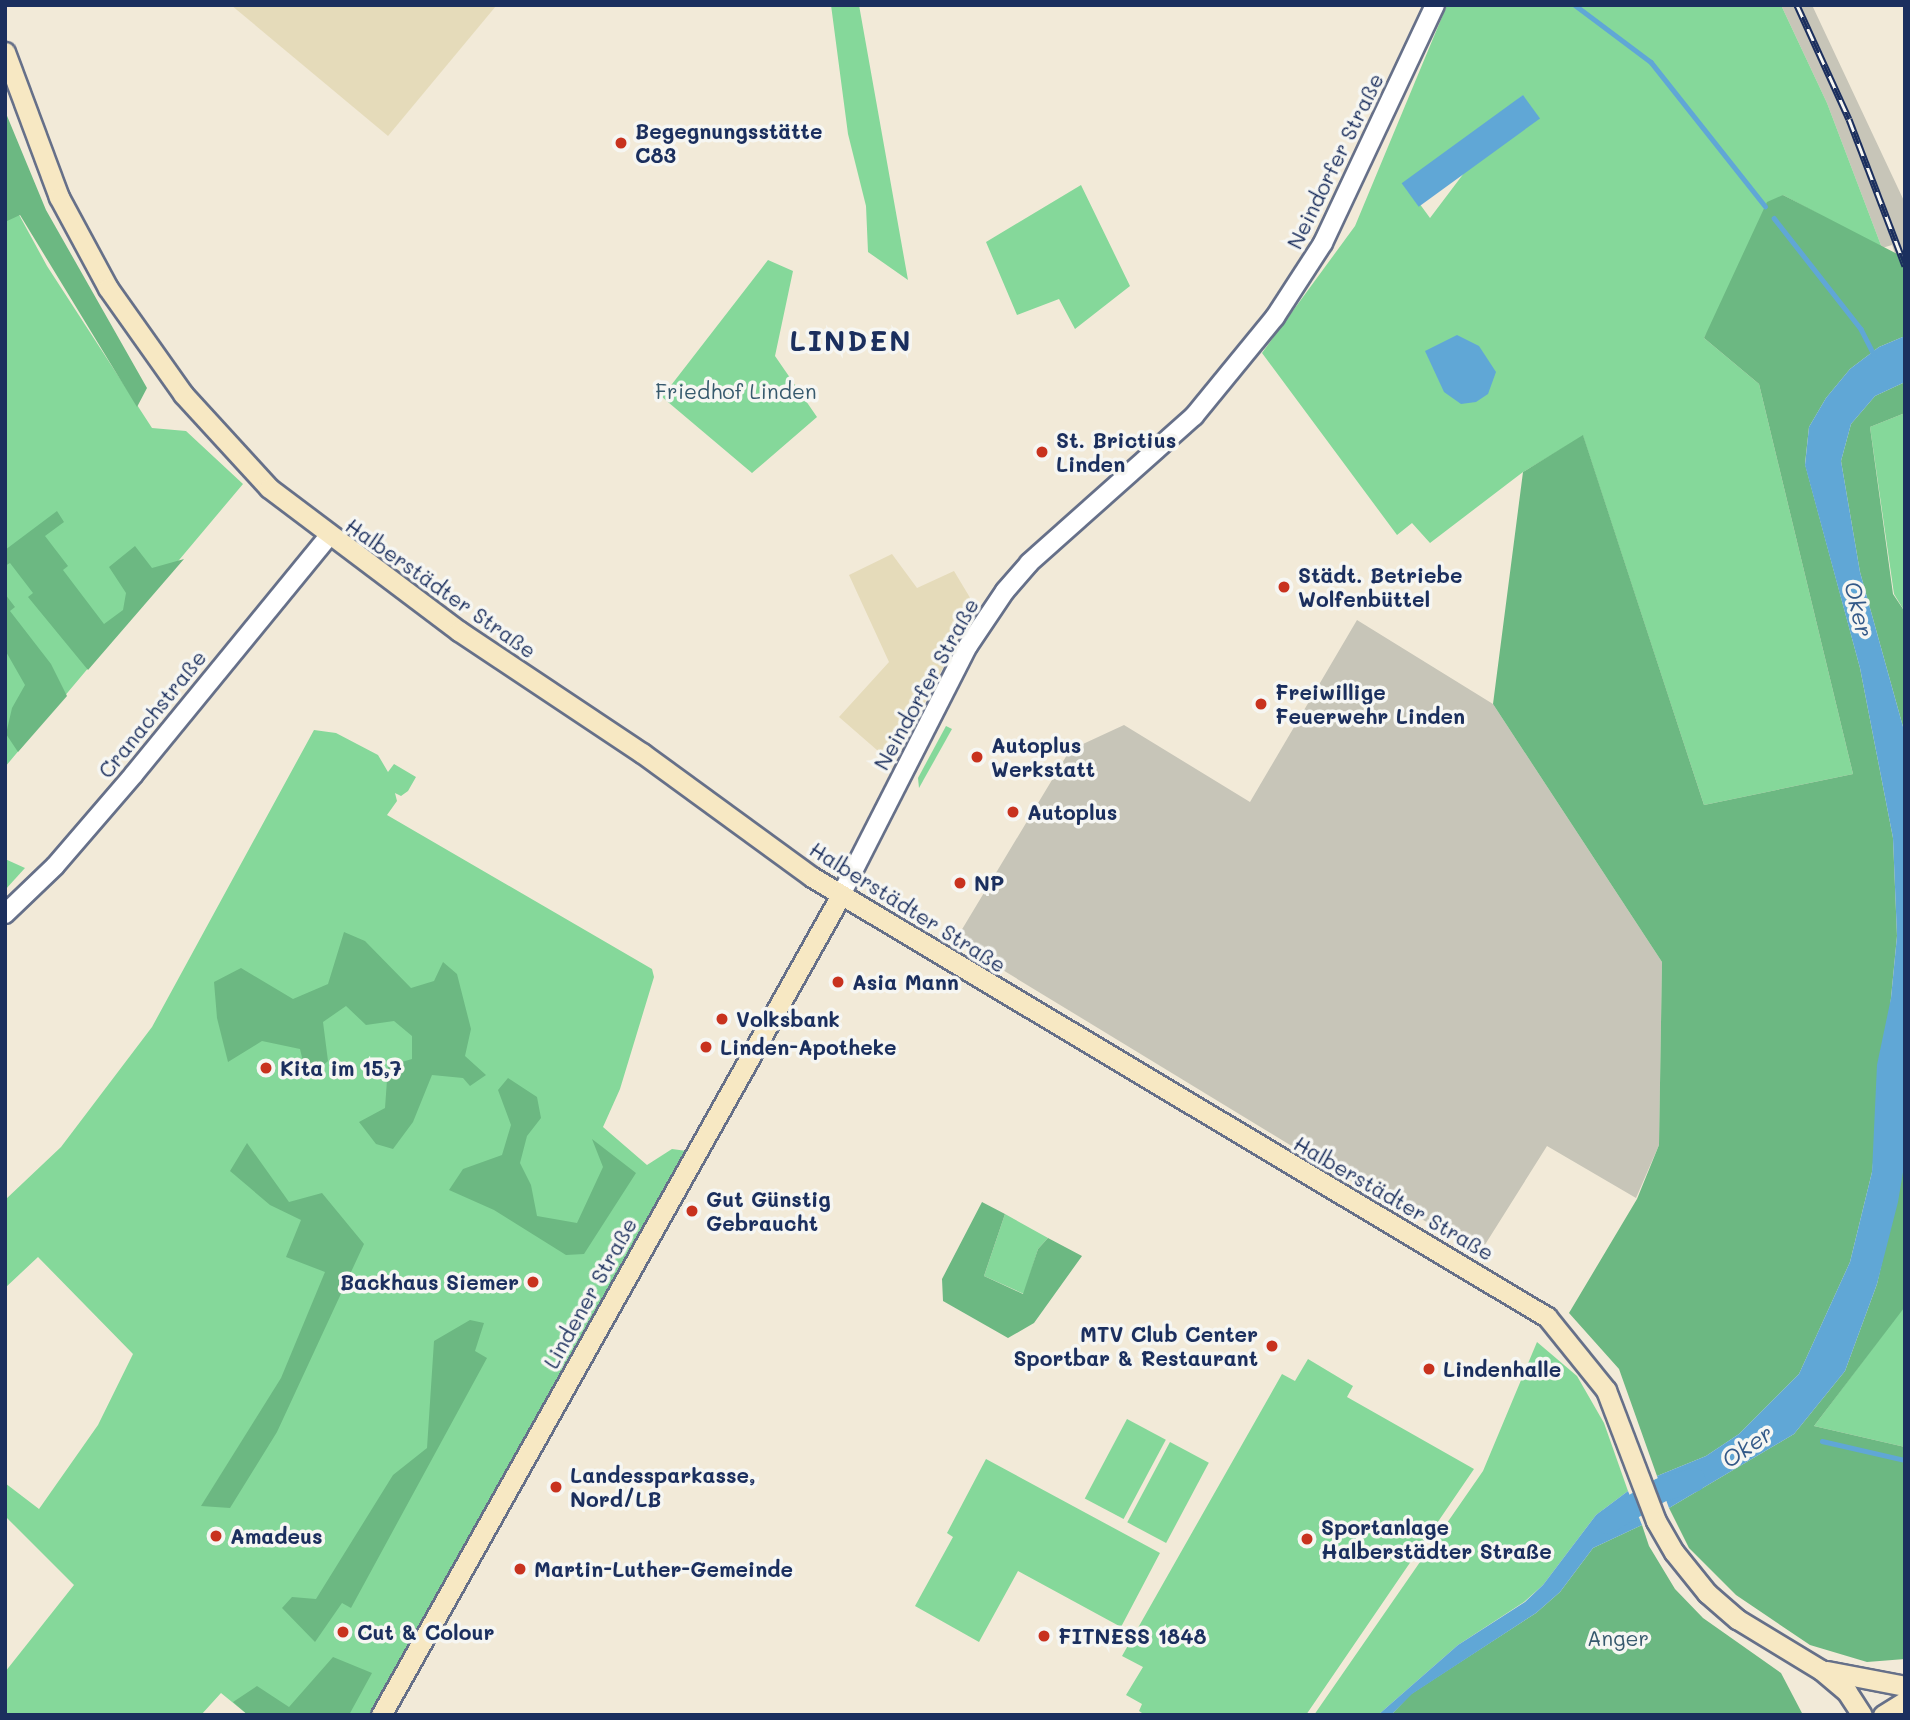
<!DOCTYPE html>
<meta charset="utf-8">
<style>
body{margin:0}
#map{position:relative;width:1910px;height:1720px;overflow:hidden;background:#f2ead8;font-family:Mali,sans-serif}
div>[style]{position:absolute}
.built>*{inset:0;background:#e5dbba}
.industrial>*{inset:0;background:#c7c5b8}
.green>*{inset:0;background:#85d89a;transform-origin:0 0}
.forest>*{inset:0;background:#6cb882}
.water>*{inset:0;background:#60a7d6;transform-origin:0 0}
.stream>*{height:4.5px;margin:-2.25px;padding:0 2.25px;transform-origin:2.25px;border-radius:2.25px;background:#60a7d6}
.river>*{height:24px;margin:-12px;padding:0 12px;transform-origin:12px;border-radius:12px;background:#60a7d6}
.roads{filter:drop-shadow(2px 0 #667089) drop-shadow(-2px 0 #667089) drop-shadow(0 2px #667089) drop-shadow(0 -2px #667089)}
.tertiary>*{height:18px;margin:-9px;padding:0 9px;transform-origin:9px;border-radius:9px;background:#fff}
.secondary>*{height:19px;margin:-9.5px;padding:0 9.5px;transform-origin:9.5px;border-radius:9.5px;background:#f7e8c3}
.rail>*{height:7px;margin-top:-3.5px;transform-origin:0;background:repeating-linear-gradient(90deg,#f6f6f2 0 13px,#1b2f5e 0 26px);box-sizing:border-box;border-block:2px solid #1b2f5e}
.dots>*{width:19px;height:19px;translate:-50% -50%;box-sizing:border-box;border:4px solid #f6f6f2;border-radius:50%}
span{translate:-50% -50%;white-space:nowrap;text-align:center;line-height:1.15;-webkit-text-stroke:7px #f6f6f2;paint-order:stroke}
.poi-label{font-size:21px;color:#1b2f5e;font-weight:700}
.left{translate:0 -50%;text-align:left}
.right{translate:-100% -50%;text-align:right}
.street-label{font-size:21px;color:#1b2f5e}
.park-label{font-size:21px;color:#36596d}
.water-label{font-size:23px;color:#335988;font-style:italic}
.district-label{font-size:28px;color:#1b2f5e;font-weight:700;letter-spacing:2px}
.frame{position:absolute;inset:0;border:7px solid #1b2f5e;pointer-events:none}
</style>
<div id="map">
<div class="built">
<i style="clip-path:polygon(231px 5px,496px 5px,496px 6px,388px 136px)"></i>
<i style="clip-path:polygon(892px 554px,917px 588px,954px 571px,975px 606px,893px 764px,839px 717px,889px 662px,849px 575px)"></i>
</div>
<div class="industrial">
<i style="clip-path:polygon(1781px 5px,1812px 5px,1905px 203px,1905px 281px,1892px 245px,1882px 248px,1827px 103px)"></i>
<i style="clip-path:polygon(1357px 620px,1493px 704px,1662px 962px,1659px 1145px,1636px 1198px,1547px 1146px,1481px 1251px,1341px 1176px,955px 941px,1070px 750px,1124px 725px,1250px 802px)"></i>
</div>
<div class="green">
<i style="clip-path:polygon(831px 5px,859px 5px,908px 280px,868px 252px,866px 206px,848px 134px)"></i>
<i style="clip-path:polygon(evenodd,1447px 5px,1781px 5px,1827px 103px,1882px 248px,1783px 195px,1704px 338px,1759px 384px,1853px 774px,1704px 805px,1583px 436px,1523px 472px,1430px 543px,1412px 523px,1397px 535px,1262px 353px,1355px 226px,1447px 5px,1523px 95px,1430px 218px,1411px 192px,1523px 95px)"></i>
<i style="clip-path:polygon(1081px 185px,1130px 286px,1075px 329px,1059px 299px,1017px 315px,986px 242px)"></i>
<i style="clip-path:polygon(5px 189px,47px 266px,152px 428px,186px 431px,243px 484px,5px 767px)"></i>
<i style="clip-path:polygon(768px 260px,793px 271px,775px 356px,817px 417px,752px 473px,662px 397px)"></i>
<i style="clip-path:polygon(1905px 413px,1905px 612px,1894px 594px,1870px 427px)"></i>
<i style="clip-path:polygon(946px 726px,952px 729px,919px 788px,918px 778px)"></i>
<i style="clip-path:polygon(314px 730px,336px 733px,378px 755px,388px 772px,394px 764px,416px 777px,408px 791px,401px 796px,395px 793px,397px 801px,387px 815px,652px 969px,654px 977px,620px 1089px,603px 1127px,647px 1165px,672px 1149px,694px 1152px,381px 1715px,248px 1715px,221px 1693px,201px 1715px,5px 1715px,5px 1672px,74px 1585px,5px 1516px,5px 1483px,39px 1509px,98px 1425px,133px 1354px,38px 1257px,5px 1288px,5px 1200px,61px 1147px,152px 1027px)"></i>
<i style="clip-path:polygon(5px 859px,25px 868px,5px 890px)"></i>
<i style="clip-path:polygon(1005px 1214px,1048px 1238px,1038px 1249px,1024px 1294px,984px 1276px)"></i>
<i style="clip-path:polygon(1905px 1303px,1905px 1447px,1814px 1426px,1903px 1308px)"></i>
<i style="clip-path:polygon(1537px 1342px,1577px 1376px,1604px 1423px,1628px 1491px,1596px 1515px,1543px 1585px,1524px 1602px,1458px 1645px,1378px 1715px,1314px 1715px,1483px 1471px)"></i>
<i style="clip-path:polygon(1308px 1359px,1353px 1386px,1347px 1397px,1474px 1469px,1306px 1715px,1145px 1715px,1139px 1711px,1142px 1704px,1126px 1695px,1143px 1667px,1122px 1656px,1282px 1374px,1295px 1381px)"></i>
<i style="left:1127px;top:1419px;width:44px;height:90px;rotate:28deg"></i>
<i style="left:1170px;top:1442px;width:44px;height:91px;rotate:28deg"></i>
<i style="clip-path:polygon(986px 1459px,1160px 1553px,1121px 1627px,1018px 1571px,979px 1642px,915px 1606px,953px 1537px,947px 1533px)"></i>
</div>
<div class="forest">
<i style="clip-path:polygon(5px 111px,46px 210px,147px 388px,137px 407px,20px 215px,5px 222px)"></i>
<i style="clip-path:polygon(1783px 195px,1905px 258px,1905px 336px,1879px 347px,1850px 369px,1826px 398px,1809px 427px,1805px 464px,1860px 668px,1893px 838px,1897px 936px,1891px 998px,1872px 1172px,1850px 1262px,1799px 1374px,1739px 1434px,1706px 1456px,1657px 1476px,1619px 1369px,1569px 1313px,1637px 1199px,1659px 1145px,1662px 962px,1493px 704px,1523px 472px,1583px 435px,1704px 805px,1853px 774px,1759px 384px,1704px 338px,1767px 202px)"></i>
<i style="clip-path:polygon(1905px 382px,1905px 413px,1870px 427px,1893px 594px,1905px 612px,1905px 734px,1860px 572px,1841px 461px,1851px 424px,1875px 396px)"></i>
<i style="clip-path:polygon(57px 511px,64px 522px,45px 536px,68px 566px,63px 570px,104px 624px,123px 610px,126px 593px,109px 567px,135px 546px,152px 568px,184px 559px,88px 670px,28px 597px,33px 593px,10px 563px,5px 566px,5px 550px)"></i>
<i style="clip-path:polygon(5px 594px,15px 607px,10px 611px,51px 664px,67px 696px,18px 752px,6px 734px,12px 708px,25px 685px,5px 650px)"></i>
<i style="clip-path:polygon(344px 932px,365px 941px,411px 988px,434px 981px,443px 962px,457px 974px,471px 1029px,465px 1056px,486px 1075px,470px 1086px,463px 1078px,432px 1075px,413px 1122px,393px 1149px,376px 1144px,359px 1122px,385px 1108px,388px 1066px,412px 1059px,412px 1036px,394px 1021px,366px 1025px,346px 1006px,323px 1022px,328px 1061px,307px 1079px,300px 1049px,262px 1041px,228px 1062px,217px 1018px,214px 982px,241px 968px,293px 999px,328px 984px)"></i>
<i style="clip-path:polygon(508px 1078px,537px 1097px,541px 1118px,527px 1136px,520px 1163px,531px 1185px,537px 1216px,577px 1223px,603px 1167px,592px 1139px,636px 1173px,584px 1254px,566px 1255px,494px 1210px,449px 1190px,463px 1169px,502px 1155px,511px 1125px,498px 1090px)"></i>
<i style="clip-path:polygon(247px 1143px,289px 1202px,322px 1193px,364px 1244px,277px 1432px,230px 1508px,201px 1506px,281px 1378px,325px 1272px,286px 1257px,301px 1220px,270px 1205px,230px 1171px)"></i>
<i style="clip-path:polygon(1905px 1160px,1904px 1308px,1814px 1426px,1905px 1447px,1905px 1659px,1867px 1662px,1810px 1645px,1736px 1595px,1689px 1548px,1669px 1508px,1794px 1434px,1845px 1371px,1877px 1284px)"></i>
<i style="clip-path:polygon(982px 1202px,1005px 1214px,984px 1276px,1023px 1294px,1038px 1249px,1048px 1238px,1082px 1256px,1034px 1323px,1008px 1338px,943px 1301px,942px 1279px)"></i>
<i style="clip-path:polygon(470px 1320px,484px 1323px,475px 1351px,487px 1358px,351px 1608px,342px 1603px,315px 1642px,282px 1608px,292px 1597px,316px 1599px,393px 1475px,427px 1448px,434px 1341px)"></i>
<i style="clip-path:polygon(1642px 1525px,1649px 1546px,1675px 1589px,1703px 1618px,1781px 1673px,1803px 1715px,1391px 1715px,1411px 1694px,1536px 1613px,1560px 1592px,1593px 1548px)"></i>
<i style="clip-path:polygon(333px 1657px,372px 1673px,349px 1715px,248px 1715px,233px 1702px,257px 1686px,289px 1707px)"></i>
</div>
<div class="water">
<i style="left:1523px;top:95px;width:29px;height:150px;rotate:54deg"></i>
<i style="clip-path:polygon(1457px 335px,1479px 346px,1496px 372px,1488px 394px,1476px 402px,1461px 404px,1444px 392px,1425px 351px)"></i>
<i style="clip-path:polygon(1905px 336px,1905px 382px,1875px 396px,1851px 424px,1841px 461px,1860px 572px,1905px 734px,1905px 1160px,1898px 1202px,1877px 1284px,1845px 1371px,1794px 1434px,1669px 1508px,1657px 1476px,1706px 1456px,1739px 1434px,1799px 1374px,1850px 1262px,1872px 1172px,1877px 1065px,1891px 998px,1897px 936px,1893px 838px,1860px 668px,1805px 465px,1809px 427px,1826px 398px,1850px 369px,1879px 347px)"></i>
<i style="clip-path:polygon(1628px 1491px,1642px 1525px,1593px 1548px,1560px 1592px,1536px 1613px,1412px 1694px,1391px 1715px,1378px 1715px,1458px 1645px,1525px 1602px,1543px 1585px,1596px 1515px)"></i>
</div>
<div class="stream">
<i style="left:1575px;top:5px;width:95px;rotate:36.9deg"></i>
<i style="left:1651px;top:62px;width:184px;rotate:51.6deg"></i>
<i style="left:1774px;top:218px;width:141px;rotate:51.9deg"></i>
<i style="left:1861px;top:329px;width:29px;rotate:63deg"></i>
<i style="left:1822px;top:1441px;width:85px;rotate:12.9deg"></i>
</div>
<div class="river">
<i style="left:1607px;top:1522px;width:63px;rotate:-30.7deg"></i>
<i style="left:1661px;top:1490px;width:34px;rotate:-17deg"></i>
</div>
<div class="roads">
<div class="tertiary">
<i style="left:841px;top:895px;width:280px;rotate:-63deg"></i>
<i style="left:968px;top:646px;width:66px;rotate:-56.1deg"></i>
<i style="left:1005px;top:591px;width:37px;rotate:-49deg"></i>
<i style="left:1029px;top:563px;width:221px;rotate:-41.7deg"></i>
<i style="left:1194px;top:416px;width:128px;rotate:-50.7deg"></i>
<i style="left:1275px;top:317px;width:88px;rotate:-57deg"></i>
<i style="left:1323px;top:243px;width:263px;rotate:-64.8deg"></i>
<i style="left:5px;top:914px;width:69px;rotate:-43.8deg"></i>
<i style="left:55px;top:866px;width:121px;rotate:-49.3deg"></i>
<i style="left:134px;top:774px;width:308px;rotate:-50.7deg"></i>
</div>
<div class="secondary">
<i style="left:5px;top:52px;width:155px;rotate:69.6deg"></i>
<i style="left:59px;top:197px;width:103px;rotate:61.7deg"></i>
<i style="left:108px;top:288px;width:130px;rotate:54.7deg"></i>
<i style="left:183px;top:394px;width:127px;rotate:47.5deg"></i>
<i style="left:269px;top:488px;width:238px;rotate:37deg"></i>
<i style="left:459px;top:631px;width:220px;rotate:33.7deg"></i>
<i style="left:642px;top:753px;width:210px;rotate:36.1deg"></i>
<i style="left:812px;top:877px;width:857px;rotate:30.91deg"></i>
<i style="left:1547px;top:1317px;width:94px;rotate:51.1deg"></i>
<i style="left:1606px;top:1390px;width:140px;rotate:69.1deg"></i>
<i style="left:1656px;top:1521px;width:36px;rotate:60deg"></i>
<i style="left:1674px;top:1552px;width:53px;rotate:51.2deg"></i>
<i style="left:1707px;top:1593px;width:40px;rotate:41deg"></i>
<i style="left:1737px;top:1619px;width:98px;rotate:31.3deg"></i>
<i style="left:1821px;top:1670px;width:34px;rotate:40deg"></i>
<i style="left:1847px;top:1692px;width:27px;rotate:57deg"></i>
<i style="left:1827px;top:1671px;width:79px;rotate:10.9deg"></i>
<i style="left:381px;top:1715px;width:940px;rotate:-60.71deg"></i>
<i style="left:1883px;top:1715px;width:26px;rotate:-32deg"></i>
</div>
</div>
<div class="rail">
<i style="left:1797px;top:5px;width:125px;rotate:65.5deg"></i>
<i style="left:1849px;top:119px;width:157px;rotate:69.1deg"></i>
</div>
<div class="dots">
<i style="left:621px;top:143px;background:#c8321e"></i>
<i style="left:1042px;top:452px;background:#c8321e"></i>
<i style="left:1284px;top:587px;background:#c8321e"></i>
<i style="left:1261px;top:704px;background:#c8321e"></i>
<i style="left:977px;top:757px;background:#c8321e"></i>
<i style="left:1013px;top:812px;background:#c8321e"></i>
<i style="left:960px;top:883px;background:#c8321e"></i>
<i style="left:838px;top:982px;background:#c8321e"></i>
<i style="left:722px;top:1019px;background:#c8321e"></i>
<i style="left:706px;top:1047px;background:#c8321e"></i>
<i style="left:266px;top:1068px;background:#c8321e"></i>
<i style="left:692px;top:1211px;background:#c8321e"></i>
<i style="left:533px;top:1282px;background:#c8321e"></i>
<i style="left:1272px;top:1346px;background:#c8321e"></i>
<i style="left:1429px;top:1369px;background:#c8321e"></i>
<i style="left:556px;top:1487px;background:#c8321e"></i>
<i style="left:216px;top:1536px;background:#c8321e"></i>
<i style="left:1307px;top:1539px;background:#c8321e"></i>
<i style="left:520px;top:1569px;background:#c8321e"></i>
<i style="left:343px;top:1632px;background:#c8321e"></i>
<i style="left:1044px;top:1636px;background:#c8321e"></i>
</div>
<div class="poi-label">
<span class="left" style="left:635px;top:143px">Begegnungsstätte<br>C83</span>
<span class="left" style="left:1056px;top:452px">St. Brictius<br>Linden</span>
<span class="left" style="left:1298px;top:587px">Städt. Betriebe<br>Wolfenbüttel</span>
<span class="left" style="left:1275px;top:704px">Freiwillige<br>Feuerwehr Linden</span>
<span class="left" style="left:991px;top:757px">Autoplus<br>Werkstatt</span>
<span class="left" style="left:1027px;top:812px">Autoplus</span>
<span class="left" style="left:974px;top:883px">NP</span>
<span class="left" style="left:852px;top:982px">Asia Mann</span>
<span class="left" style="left:736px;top:1019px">Volksbank</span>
<span class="left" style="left:720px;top:1047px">Linden-Apotheke</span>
<span class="left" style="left:280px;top:1068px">Kita im 15,7</span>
<span class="left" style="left:706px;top:1211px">Gut Günstig<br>Gebraucht</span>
<span class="right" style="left:519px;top:1282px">Backhaus Siemer</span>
<span class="right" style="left:1258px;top:1346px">MTV Club Center<br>Sportbar &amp; Restaurant</span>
<span class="left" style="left:1443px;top:1369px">Lindenhalle</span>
<span class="left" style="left:570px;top:1487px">Landessparkasse,<br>Nord/LB</span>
<span class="left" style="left:1321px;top:1539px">Sportanlage<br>Halberstädter Straße</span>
<span class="left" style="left:230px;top:1536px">Amadeus</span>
<span class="left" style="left:534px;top:1569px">Martin-Luther-Gemeinde</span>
<span class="left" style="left:357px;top:1632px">Cut &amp; Colour</span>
<span class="left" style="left:1058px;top:1636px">FITNESS 1848</span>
</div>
<div class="street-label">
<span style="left:1335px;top:161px;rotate:-64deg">Neindorfer Straße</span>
<span style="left:441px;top:588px;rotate:35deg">Halberstädter Straße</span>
<span style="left:926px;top:684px;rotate:-61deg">Neindorfer Straße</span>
<span style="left:152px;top:714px;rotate:-51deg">Cranachstraße</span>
<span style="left:908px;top:907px;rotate:32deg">Halberstädter Straße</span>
<span style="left:1394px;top:1198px;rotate:30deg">Halberstädter Straße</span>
<span style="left:590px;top:1293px;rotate:-61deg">Lindener Straße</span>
</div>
<div class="park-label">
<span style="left:736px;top:391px">Friedhof Linden</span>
<span style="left:1618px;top:1638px">Anger</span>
</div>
<div class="water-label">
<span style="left:1859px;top:609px;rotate:76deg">Oker</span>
<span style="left:1747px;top:1446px;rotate:-35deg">Oker</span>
</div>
<div class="district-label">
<span style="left:851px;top:340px">LINDEN</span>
</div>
<div class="frame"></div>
</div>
